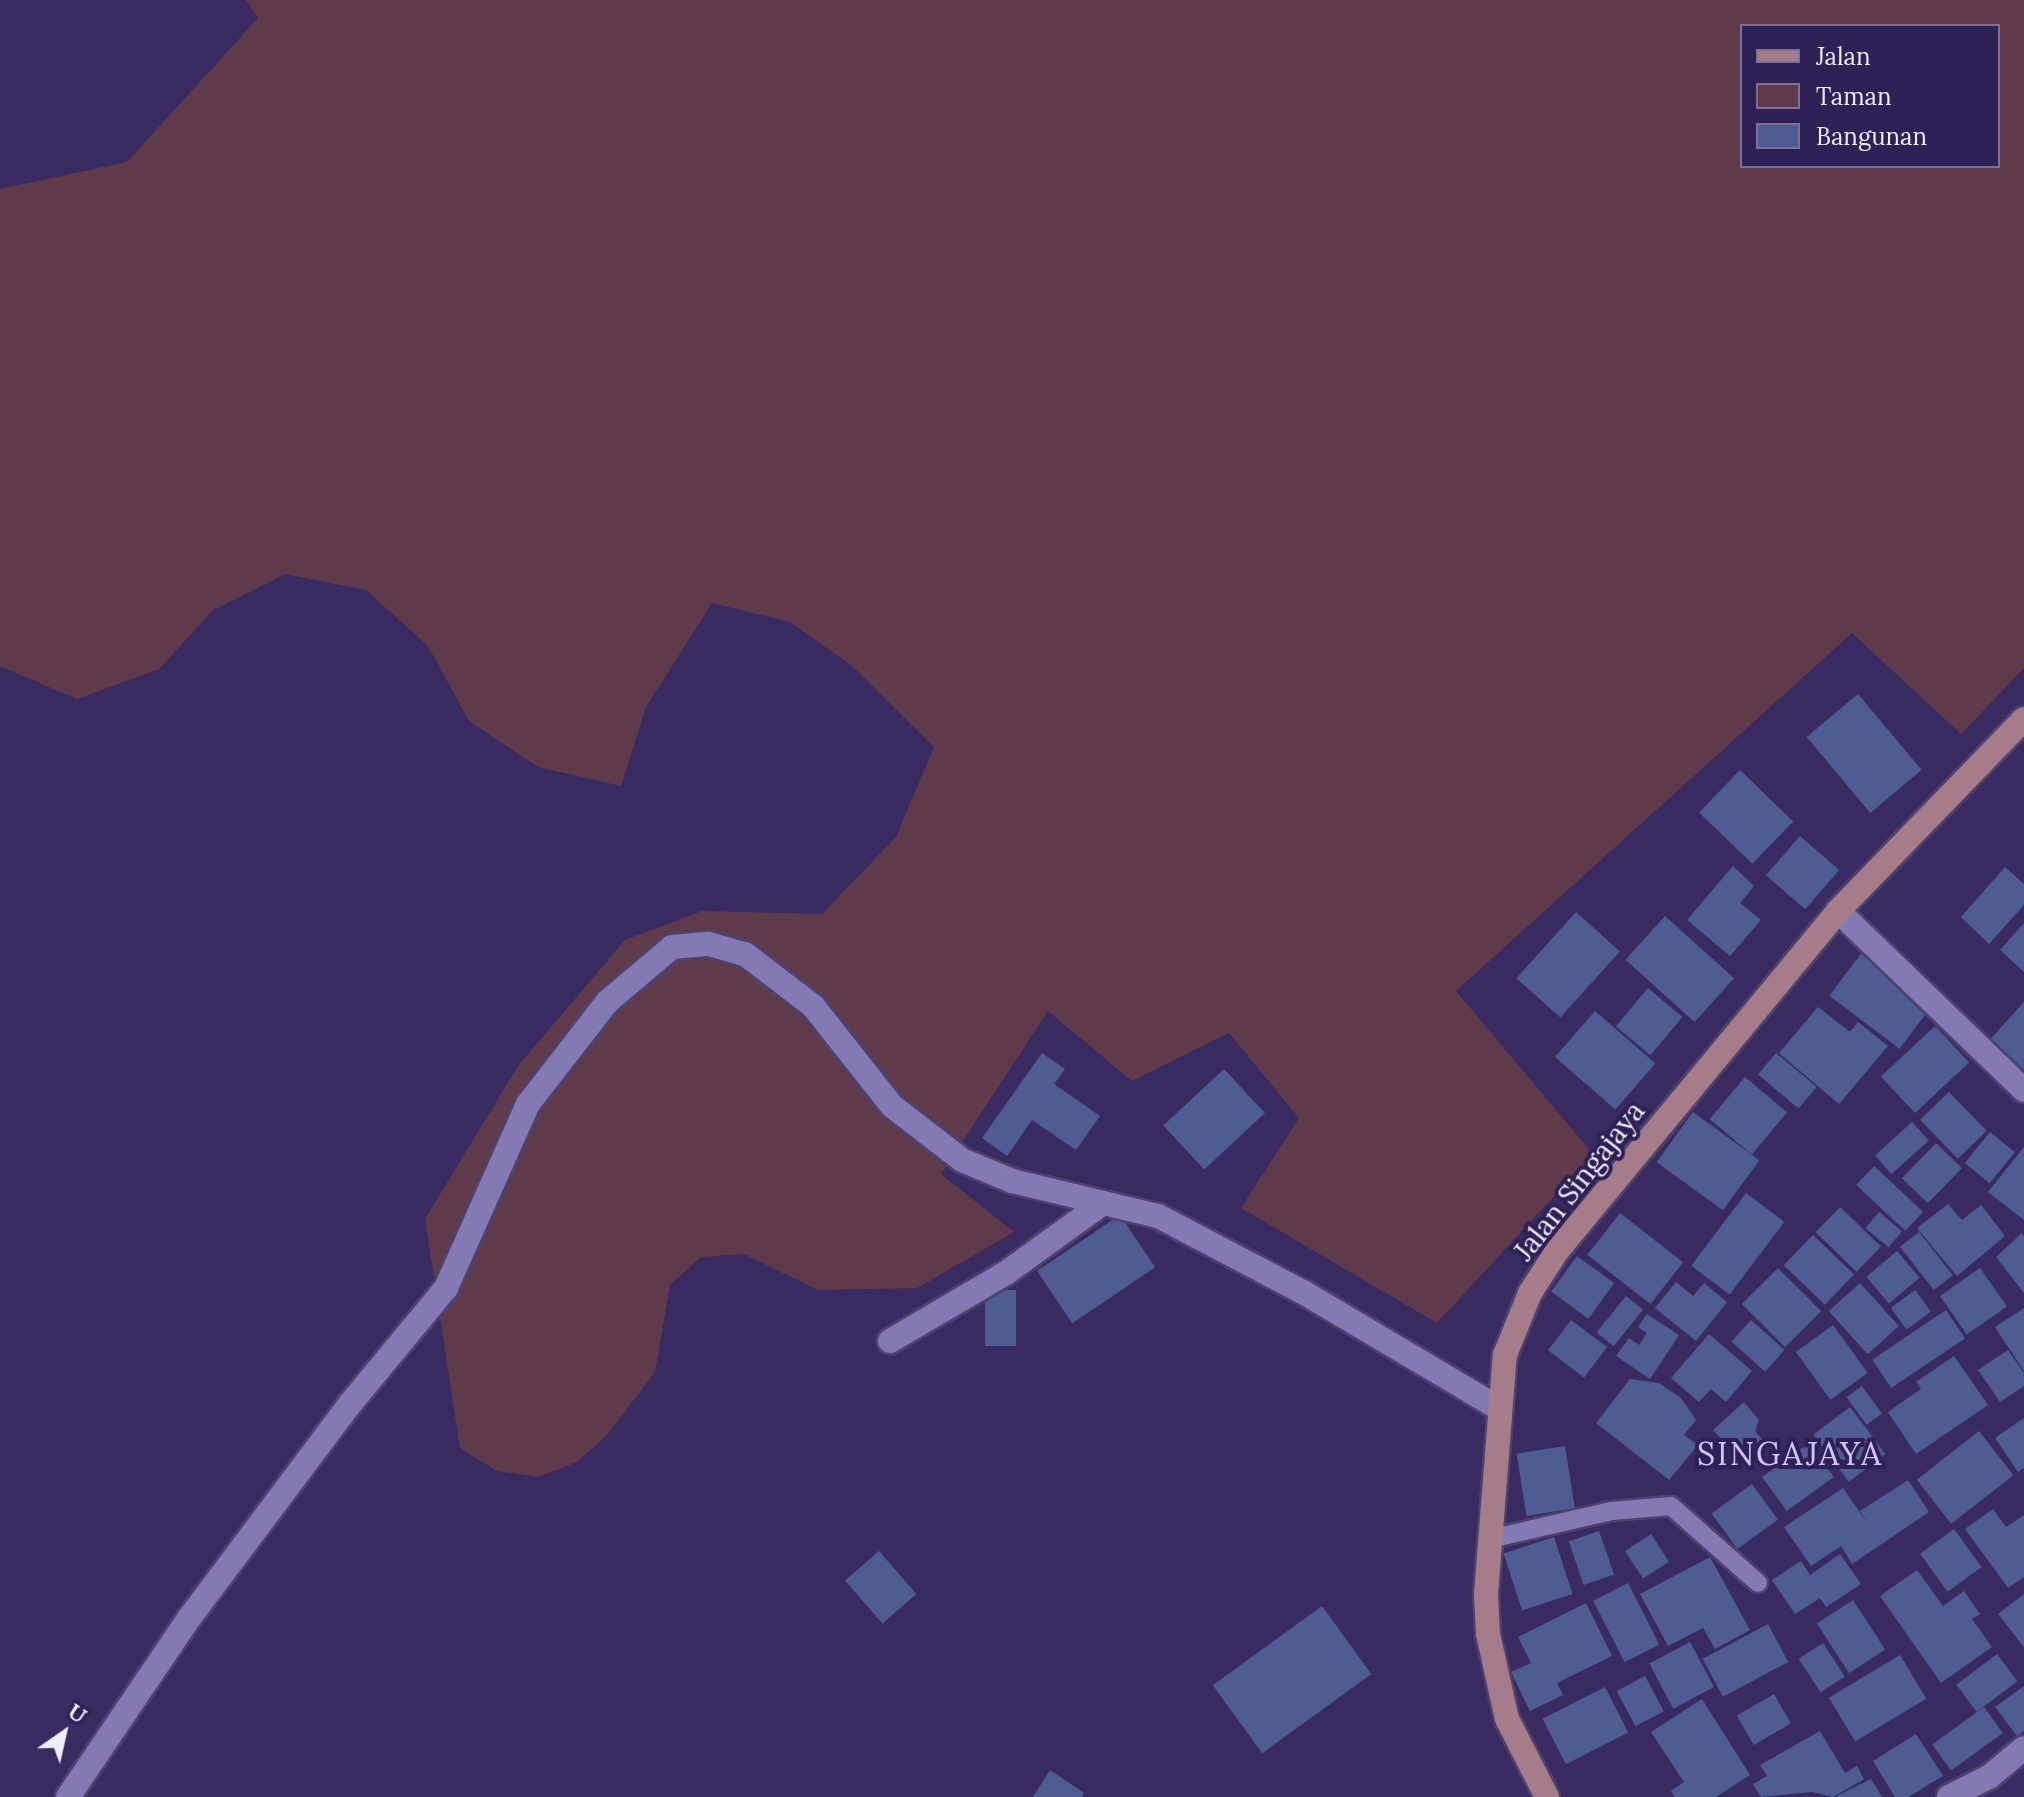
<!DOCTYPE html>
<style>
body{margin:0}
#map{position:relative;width:2024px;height:1797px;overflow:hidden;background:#392b61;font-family:Lora,serif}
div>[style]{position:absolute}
.green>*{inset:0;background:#5f3a4a}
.building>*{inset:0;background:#4f5c94;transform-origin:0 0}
.roads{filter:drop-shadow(2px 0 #4e416c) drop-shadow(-2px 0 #4e416c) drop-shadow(0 2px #4e416c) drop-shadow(0 -2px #4e416c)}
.lane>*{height:18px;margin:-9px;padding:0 9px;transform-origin:9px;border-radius:9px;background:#8579b5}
.street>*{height:24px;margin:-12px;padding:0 12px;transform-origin:12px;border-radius:12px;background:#8579b5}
.secondary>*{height:24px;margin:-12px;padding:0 12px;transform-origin:12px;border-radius:12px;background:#a67b8a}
span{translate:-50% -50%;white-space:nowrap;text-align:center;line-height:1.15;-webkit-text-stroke:8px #2f2055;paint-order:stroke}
.street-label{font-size:28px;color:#efedfa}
.quarter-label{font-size:32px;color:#cec5f9;letter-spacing:2px}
.legend{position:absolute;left:1740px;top:24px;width:260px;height:144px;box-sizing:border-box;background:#2f2055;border:2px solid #7c7297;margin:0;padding:10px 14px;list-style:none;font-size:24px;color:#efedfa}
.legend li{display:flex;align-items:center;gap:16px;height:40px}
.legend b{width:40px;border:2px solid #7c7297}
.north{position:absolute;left:24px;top:1693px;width:80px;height:80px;-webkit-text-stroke:6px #2f2055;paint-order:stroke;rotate:34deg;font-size:22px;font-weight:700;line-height:32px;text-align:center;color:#efedfa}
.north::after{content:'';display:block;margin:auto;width:28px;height:36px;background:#efedfa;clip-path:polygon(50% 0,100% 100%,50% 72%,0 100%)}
</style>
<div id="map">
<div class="green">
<i style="clip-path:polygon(evenodd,246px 0,2024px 0,2024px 668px,1961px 734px,1852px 633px,1456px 991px,1593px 1154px,1437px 1323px,1241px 1208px,1299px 1118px,1229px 1033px,1132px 1081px,1048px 1011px,941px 1174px,1014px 1232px,917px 1288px,818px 1290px,744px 1254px,701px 1257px,670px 1285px,655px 1372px,607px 1435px,577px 1462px,538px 1477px,497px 1471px,460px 1448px,425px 1219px,518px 1066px,625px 940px,702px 911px,822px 914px,896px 837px,934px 747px,852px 666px,790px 622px,712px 603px,646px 707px,621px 786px,538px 767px,469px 721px,428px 646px,366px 590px,285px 574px,213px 610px,159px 669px,77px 699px,0 666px,0 189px,127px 162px,258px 18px,246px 0,1742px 26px,1998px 26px,1998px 166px,1742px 166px,1742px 26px)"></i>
</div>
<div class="building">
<i style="left:1858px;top:694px;width:99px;height:67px;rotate:50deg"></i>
<i style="left:1740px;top:770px;width:74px;height:59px;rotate:44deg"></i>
<i style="left:1800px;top:836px;width:52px;height:52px;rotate:41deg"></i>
<i style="clip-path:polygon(1733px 866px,1754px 886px,1740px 903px,1761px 920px,1730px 956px,1687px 920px)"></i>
<i style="clip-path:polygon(2005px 867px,2024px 884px,2024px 905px,1989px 944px,1961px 917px)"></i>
<i style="left:1576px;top:912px;width:59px;height:89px;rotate:42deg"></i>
<i style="left:1665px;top:916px;width:93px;height:59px;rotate:42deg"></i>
<i style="clip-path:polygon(2024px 923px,2024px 972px,2000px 950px)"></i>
<i style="left:1863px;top:951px;width:88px;height:56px;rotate:37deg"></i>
<i style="left:1648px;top:988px;width:45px;height:50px;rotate:40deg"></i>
<i style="clip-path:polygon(2024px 1002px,2024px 1077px,1986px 1044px)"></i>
<i style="clip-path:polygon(1818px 1007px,1850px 1032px,1858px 1022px,1888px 1046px,1839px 1104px,1779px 1053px)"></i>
<i style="left:1595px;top:1011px;width:80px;height:61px;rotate:41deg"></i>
<i style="left:1935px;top:1026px;width:50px;height:74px;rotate:47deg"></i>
<i style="clip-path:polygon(1042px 1053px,1065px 1069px,1054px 1084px,1100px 1116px,1076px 1150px,1032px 1120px,1007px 1156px,982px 1138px)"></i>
<i style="left:1776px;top:1053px;width:53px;height:28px;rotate:40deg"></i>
<i style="left:1224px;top:1069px;width:60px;height:83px;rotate:47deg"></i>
<i style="left:1745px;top:1077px;width:55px;height:55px;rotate:40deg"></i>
<i style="left:1949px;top:1092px;width:54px;height:40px;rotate:46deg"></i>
<i style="left:1693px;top:1112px;width:82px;height:62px;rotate:36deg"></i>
<i style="left:1912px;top:1122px;width:25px;height:50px;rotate:48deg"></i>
<i style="left:1990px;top:1132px;width:32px;height:40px;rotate:39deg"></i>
<i style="left:1936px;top:1143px;width:36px;height:49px;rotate:44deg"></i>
<i style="clip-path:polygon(2024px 1147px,2024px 1220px,1988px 1192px)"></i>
<i style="left:1874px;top:1166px;width:67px;height:26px;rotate:43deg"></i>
<i style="left:1746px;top:1193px;width:48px;height:91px;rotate:37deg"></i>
<i style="clip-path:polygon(1948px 1204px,1962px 1220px,1981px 1205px,2005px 1236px,1957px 1276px,1917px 1228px)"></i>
<i style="left:1840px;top:1207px;width:57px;height:35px;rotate:44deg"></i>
<i style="left:1879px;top:1212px;width:30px;height:21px;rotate:40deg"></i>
<i style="left:1620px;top:1213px;width:80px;height:53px;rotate:38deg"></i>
<i style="left:1120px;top:1215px;width:63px;height:100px;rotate:56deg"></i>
<i style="left:1919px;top:1232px;width:55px;height:24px;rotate:52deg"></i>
<i style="clip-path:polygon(2022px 1233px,2024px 1236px,2024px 1293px,1996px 1257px)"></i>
<i style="left:1813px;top:1235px;width:57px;height:42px;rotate:44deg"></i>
<i style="left:1897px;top:1251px;width:35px;height:40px;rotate:50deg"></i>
<i style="left:1577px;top:1256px;width:46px;height:44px;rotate:36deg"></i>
<i style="left:1778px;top:1268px;width:61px;height:51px;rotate:45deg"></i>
<i style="left:1980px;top:1268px;width:47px;height:49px;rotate:55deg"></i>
<i style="clip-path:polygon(1676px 1282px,1693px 1296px,1704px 1283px,1727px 1302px,1696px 1341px,1655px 1308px)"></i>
<i style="left:1860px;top:1283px;width:58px;height:42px;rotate:48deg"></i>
<i style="left:985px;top:1290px;width:31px;height:56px"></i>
<i style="left:1915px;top:1290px;width:27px;height:30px;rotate:54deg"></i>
<i style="left:1626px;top:1296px;width:22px;height:47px;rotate:39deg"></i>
<i style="clip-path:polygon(2024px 1308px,2024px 1371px,1995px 1327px)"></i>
<i style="left:1946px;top:1310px;width:34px;height:89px;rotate:56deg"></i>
<i style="clip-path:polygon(1647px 1314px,1679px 1335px,1650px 1379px,1616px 1356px,1629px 1338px,1639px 1345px,1647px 1333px,1638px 1327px)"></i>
<i style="left:1571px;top:1320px;width:45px;height:38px;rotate:37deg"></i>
<i style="left:1751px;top:1320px;width:45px;height:29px;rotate:42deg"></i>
<i style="left:1833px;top:1325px;width:59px;height:46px;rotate:54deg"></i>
<i style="clip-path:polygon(1709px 1334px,1752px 1371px,1726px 1402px,1711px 1389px,1699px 1402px,1671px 1378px)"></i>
<i style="clip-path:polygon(2008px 1350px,2024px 1373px,2024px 1386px,2000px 1402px,1978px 1370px)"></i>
<i style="clip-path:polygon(1954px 1356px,1988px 1405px,1916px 1454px,1888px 1412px,1921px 1389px,1916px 1382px)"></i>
<i style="clip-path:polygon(1630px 1379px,1659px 1383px,1681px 1398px,1696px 1420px,1684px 1435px,1698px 1445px,1669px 1480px,1596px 1423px)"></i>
<i style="left:1862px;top:1386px;width:34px;height:19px;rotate:54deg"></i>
<i style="clip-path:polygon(1744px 1402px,1759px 1420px,1755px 1431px,1768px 1446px,1746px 1465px,1713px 1430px)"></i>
<i style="left:1850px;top:1407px;width:59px;height:46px;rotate:53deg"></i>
<i style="clip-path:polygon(2024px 1418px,2024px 1468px,2018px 1472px,1995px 1438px)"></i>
<i style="left:1979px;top:1431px;width:56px;height:79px;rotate:52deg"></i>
<i style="left:1809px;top:1443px;width:42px;height:58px;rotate:54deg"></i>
<i style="left:1565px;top:1446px;width:63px;height:49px;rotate:81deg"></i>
<i style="clip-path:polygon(1908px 1480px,1929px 1512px,1852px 1564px,1841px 1546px,1811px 1566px,1784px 1527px,1843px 1488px,1868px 1524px,1860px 1511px)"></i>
<i style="left:1752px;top:1484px;width:44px;height:50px;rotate:54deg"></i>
<i style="clip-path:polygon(1993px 1509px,2006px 1527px,2024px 1515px,2024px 1577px,2008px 1588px,1965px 1529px)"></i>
<i style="left:1954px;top:1529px;width:47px;height:42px;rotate:54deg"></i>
<i style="left:1599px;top:1531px;width:46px;height:32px;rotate:71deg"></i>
<i style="left:1651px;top:1534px;width:33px;height:31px;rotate:57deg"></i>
<i style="left:1554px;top:1537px;width:60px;height:53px;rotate:72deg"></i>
<i style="left:879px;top:1551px;width:57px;height:45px;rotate:49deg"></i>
<i style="clip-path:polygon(1840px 1554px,1861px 1584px,1826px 1607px,1820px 1598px,1795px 1614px,1772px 1580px,1801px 1561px,1810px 1575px)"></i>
<i style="clip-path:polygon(1710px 1557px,1750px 1630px,1715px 1649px,1703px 1628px,1668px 1646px,1640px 1594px)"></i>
<i style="clip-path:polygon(1917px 1570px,1943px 1606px,1964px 1591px,1980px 1614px,1972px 1619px,1992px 1647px,1941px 1683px,1880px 1596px)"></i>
<i style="left:1628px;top:1583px;width:69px;height:39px;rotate:63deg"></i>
<i style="clip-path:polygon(2024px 1594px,2024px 1647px,1998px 1614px)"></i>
<i style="left:1853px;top:1600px;width:59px;height:43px;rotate:57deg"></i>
<i style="clip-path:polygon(1586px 1603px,1612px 1656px,1557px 1683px,1563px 1695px,1530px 1711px,1511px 1672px,1531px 1663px,1518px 1637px)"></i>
<i style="left:1322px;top:1606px;width:84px;height:135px;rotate:54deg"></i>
<i style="left:1768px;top:1624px;width:43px;height:74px;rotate:62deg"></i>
<i style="left:1690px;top:1642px;width:51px;height:46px;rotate:62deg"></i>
<i style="left:1823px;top:1643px;width:40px;height:29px;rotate:57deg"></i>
<i style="left:1997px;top:1654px;width:34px;height:51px;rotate:53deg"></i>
<i style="left:1900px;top:1655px;width:51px;height:83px;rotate:59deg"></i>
<i style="left:1645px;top:1676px;width:40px;height:32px;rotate:62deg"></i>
<i style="clip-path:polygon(2024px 1686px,2024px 1731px,2017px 1736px,1995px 1707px)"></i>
<i style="left:1605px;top:1687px;width:51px;height:70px;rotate:63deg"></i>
<i style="left:1774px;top:1694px;width:34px;height:43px;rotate:60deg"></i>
<i style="clip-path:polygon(1702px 1699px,1750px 1775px,1716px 1797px,1675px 1797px,1671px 1791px,1684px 1782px,1651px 1732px)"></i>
<i style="left:1984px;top:1707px;width:32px;height:64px;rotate:54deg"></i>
<i style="clip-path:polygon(1820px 1731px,1845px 1773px,1857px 1766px,1864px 1779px,1833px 1797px,1812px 1792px,1761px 1797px,1753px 1784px,1767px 1776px,1760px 1765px)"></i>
<i style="clip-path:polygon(1916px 1734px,1943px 1776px,1908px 1797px,1895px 1797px,1873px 1761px)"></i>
<i style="clip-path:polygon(1050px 1770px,1084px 1793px,1082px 1797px,1033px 1797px)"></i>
<i style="clip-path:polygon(1871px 1779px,1882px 1797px,1835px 1797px)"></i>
</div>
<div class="roads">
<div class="lane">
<i style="left:1490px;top:1539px;width:124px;rotate:-13deg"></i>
<i style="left:1611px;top:1511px;width:60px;rotate:-4.8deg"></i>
<i style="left:1671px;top:1506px;width:116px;rotate:41.5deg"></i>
</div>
<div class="street">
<i style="left:1838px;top:911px;width:258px;rotate:43.9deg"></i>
<i style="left:890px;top:1341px;width:134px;rotate:-30.4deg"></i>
<i style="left:1006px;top:1273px;width:116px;rotate:-35.9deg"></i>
<i style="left:68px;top:1797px;width:217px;rotate:-55.9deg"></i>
<i style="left:190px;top:1617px;width:266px;rotate:-53.1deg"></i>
<i style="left:350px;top:1404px;width:151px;rotate:-50.4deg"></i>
<i style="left:446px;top:1288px;width:201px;rotate:-66deg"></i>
<i style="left:528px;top:1104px;width:129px;rotate:-52.2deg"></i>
<i style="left:607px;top:1002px;width:85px;rotate:-40.2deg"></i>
<i style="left:672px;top:947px;width:37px;rotate:-5deg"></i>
<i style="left:709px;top:944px;width:37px;rotate:16deg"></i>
<i style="left:745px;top:954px;width:86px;rotate:37.4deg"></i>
<i style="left:813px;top:1006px;width:127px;rotate:51.7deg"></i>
<i style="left:892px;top:1106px;width:88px;rotate:37.6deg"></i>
<i style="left:962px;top:1160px;width:54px;rotate:22.8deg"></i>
<i style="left:1012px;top:1181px;width:150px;rotate:13.5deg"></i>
<i style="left:1158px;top:1216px;width:164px;rotate:27.7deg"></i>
<i style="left:1303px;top:1292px;width:227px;rotate:30.7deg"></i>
<i style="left:1949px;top:1797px;width:45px;rotate:-26.6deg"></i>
<i style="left:1989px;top:1777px;width:45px;rotate:-39.6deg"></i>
</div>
<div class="secondary">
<i style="left:1547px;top:1797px;width:88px;rotate:-117.1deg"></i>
<i style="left:1507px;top:1719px;width:87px;rotate:-102.6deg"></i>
<i style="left:1488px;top:1634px;width:40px;rotate:-92.9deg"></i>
<i style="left:1486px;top:1594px;width:240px;rotate:-85.5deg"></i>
<i style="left:1505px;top:1355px;width:67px;rotate:-68deg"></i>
<i style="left:1530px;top:1293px;width:50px;rotate:-57.3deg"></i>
<i style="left:1557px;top:1251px;width:441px;rotate:-50.4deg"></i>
<i style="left:1838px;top:911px;width:267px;rotate:-45.9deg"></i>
</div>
</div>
<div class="street-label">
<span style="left:1579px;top:1181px;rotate:-52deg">Jalan Singajaya</span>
</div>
<div class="quarter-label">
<span style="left:1790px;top:1454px">SINGAJAYA</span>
</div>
<ul class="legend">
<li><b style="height:10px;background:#a67b8a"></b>Jalan</li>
<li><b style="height:22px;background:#5f3a4a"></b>Taman</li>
<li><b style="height:22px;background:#4f5c94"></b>Bangunan</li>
</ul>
<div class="north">U</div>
</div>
